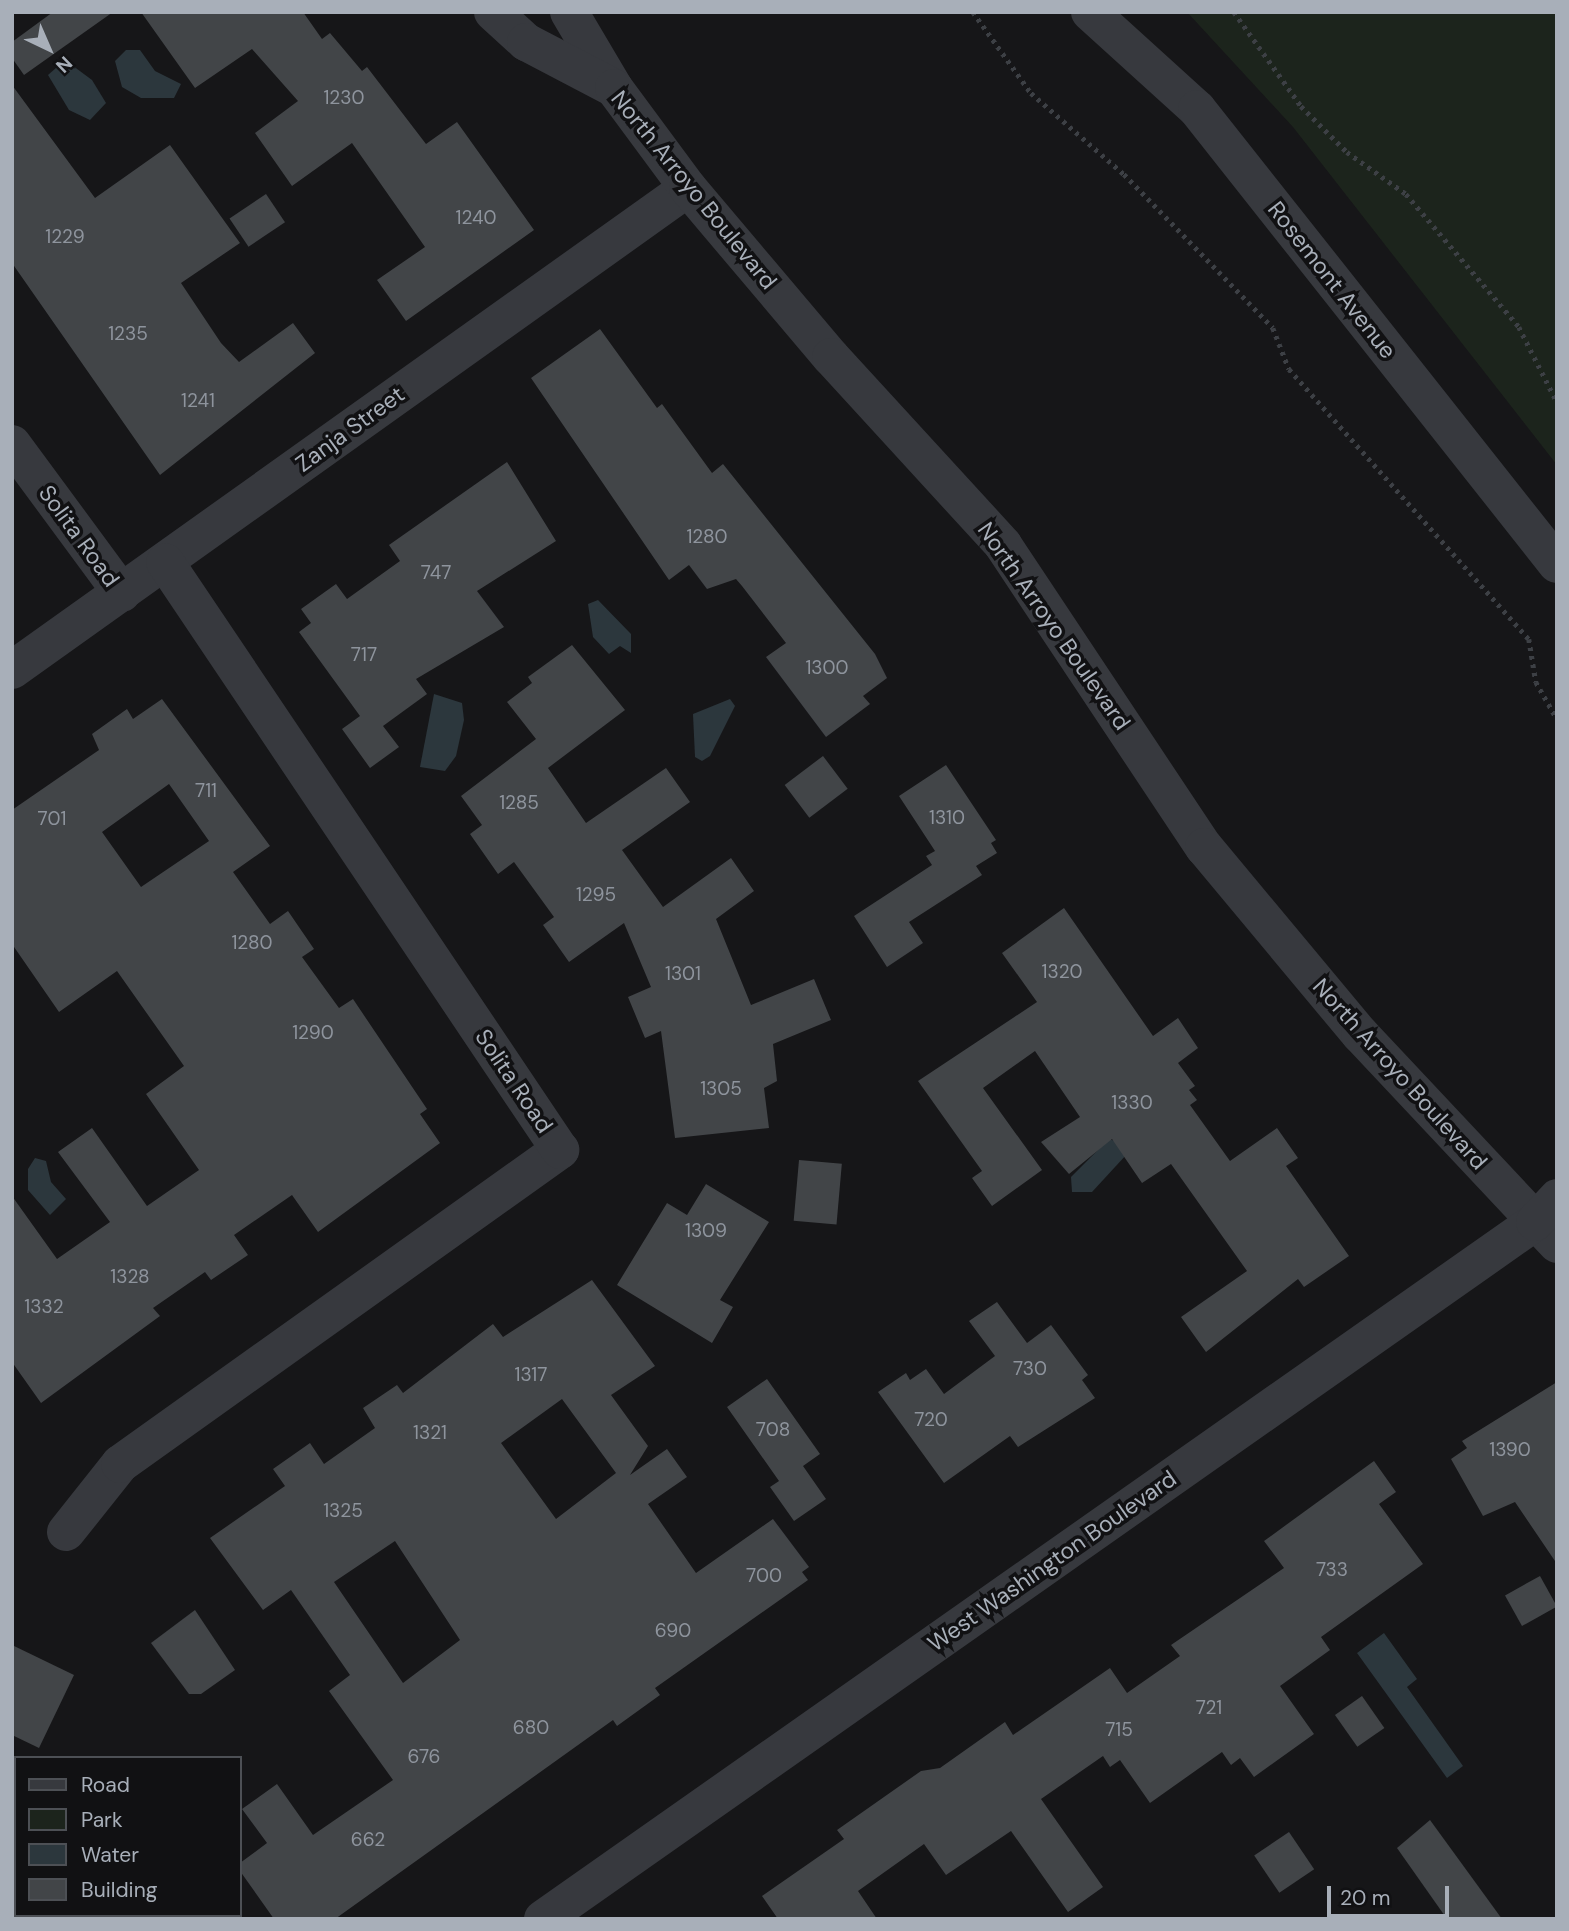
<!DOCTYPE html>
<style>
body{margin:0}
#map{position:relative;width:1569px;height:1931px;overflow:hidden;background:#161618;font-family:"DM Sans",sans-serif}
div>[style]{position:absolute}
.green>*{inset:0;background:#1c241c}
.water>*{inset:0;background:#2c373d}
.building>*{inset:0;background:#424548;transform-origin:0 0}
.path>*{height:4.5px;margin-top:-2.25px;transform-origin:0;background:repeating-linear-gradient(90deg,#3d4045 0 3.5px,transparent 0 8.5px)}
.minor>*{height:38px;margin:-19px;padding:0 19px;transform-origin:19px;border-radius:19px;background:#37393e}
.tertiary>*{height:38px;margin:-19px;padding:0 19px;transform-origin:19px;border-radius:19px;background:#37393e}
span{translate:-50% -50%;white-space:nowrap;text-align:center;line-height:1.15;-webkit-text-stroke:7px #111113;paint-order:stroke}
.number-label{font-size:19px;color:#8e949d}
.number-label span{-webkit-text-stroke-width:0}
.street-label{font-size:23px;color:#a8afb9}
.frame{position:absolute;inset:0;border:14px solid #a8afb9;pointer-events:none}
.legend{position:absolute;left:14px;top:1756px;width:228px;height:161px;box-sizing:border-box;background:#111113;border:2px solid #4d5055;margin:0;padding:9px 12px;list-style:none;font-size:21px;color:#a8afb9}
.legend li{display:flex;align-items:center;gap:14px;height:35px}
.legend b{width:35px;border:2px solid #4d5055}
.north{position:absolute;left:14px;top:14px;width:70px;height:70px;-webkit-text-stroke:5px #111113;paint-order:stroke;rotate:136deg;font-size:19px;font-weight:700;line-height:28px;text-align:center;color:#a8afb9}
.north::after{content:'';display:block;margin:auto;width:24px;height:32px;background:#a8afb9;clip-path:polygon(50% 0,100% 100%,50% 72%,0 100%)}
.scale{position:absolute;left:1327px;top:1886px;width:122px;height:32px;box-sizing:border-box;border:4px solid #a8afb9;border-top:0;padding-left:9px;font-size:21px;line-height:24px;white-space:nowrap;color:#a8afb9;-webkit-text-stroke:5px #111113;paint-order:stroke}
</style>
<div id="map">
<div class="green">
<i style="clip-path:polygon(1187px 12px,1557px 12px,1557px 465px,1293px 127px)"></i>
</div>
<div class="water">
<i style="clip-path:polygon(126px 50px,140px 50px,155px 71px,181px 84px,174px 98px,141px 98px,122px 87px,115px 61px)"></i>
<i style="clip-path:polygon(65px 60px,92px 80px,106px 103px,90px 120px,69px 110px,48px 75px)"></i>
<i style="clip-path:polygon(598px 600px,631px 634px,631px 653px,620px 646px,609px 654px,593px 637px,588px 604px)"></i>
<i style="clip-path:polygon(434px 694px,462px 703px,464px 720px,456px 756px,445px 771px,420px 767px)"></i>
<i style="clip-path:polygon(730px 699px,735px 706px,710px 756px,702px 761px,695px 757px,693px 714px)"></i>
<i style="clip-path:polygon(1109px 1139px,1121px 1143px,1127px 1154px,1092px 1192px,1072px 1192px,1071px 1177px)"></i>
<i style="clip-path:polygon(35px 1158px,46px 1161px,51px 1182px,66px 1199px,50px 1215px,28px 1190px,28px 1169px)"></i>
<i style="clip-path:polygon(1384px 1633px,1417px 1679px,1407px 1687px,1463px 1766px,1447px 1778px,1357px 1653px)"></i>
</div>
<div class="building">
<i style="clip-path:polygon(53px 12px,113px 12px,24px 75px,12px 58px,12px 42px)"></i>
<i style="clip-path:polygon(141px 12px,303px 12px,322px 39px,330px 33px,362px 71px,367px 67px,426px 144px,457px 122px,534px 230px,406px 321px,377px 280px,425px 247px,352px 143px,292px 186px,255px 133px,298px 101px,252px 49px,195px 88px)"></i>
<i style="clip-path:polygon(12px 85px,95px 198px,170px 145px,240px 243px,181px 283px,221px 343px,239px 362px,293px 323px,315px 353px,160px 475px,12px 263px)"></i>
<i style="left:266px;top:194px;width:34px;height:44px;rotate:56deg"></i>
<i style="clip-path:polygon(600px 329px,657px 408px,662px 404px,712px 473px,723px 464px,875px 654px,887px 678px,863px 696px,870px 704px,826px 737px,766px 657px,786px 643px,742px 586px,736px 579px,707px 589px,689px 565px,669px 580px,531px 378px)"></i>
<i style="clip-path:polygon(507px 462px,556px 541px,477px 591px,504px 627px,416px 679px,427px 694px,383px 726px,399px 747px,370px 768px,342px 729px,360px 716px,299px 632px,311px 623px,301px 609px,336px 584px,347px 599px,400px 561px,389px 545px)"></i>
<i style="clip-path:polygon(572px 645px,625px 710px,548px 768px,586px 823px,666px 768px,690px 802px,622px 850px,663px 907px,731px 858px,754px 891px,716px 919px,751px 1005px,814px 979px,831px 1020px,773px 1044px,777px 1081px,764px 1088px,769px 1128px,675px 1138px,661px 1031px,645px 1038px,628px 997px,651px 987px,624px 923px,569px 962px,543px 925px,554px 917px,514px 862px,498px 874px,470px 834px,482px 825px,461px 796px,536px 739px,507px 702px,532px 683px,528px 677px)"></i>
<i style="clip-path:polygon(evenodd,162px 699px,270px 846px,233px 872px,270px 924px,288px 911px,314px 949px,302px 957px,339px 1008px,353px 999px,427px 1109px,420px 1114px,440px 1143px,318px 1232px,292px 1195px,234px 1235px,248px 1255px,211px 1280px,205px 1272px,153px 1308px,160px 1316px,41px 1403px,12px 1362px,12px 1196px,57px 1259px,110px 1222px,58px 1152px,92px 1128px,147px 1206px,199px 1170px,146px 1094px,184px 1066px,117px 971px,59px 1012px,12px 944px,12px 810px,99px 750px,92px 734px,127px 709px,133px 719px,162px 699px,169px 784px,209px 841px,141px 887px,102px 832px,169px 784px)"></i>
<i style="left:823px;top:756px;width:41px;height:48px;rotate:53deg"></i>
<i style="clip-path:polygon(946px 765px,996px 840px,991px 843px,997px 853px,976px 866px,982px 875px,909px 922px,923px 943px,887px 967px,854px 916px,932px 865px,926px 856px,935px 851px,899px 796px)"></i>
<i style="clip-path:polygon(1064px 908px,1153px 1036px,1178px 1018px,1198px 1048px,1178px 1063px,1195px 1086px,1189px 1090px,1197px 1100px,1190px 1105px,1230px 1161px,1277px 1128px,1298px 1158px,1286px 1166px,1349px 1256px,1304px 1287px,1298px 1279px,1206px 1352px,1181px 1317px,1247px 1271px,1171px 1164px,1142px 1183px,1112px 1139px,1069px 1174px,1041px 1142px,1080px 1117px,1035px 1051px,983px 1088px,1042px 1170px,992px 1206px,972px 1178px,982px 1171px,918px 1081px,1037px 1002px,1002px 953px)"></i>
<i style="left:799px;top:1160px;width:43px;height:61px;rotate:5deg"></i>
<i style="clip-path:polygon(706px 1184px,769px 1222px,720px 1300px,733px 1307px,712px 1343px,617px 1285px,667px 1203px,687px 1215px)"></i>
<i style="clip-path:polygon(evenodd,592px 1280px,655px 1366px,611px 1395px,648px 1446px,630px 1475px,667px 1449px,687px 1477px,648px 1504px,696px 1573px,773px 1519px,809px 1567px,802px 1572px,808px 1580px,655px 1688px,660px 1695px,617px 1726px,613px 1720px,335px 1919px,274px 1919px,240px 1871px,240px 1863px,267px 1843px,242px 1809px,277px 1784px,313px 1835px,393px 1780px,329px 1691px,350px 1675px,291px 1590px,263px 1610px,210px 1538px,285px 1486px,273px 1469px,310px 1443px,324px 1464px,375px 1428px,363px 1408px,397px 1385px,403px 1393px,493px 1324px,503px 1337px,592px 1280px,562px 1399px,616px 1473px,556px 1519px,501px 1443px,562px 1399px,592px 1280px,395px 1541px,460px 1640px,403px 1683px,334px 1582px,395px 1541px)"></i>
<i style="clip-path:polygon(997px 1302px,1027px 1343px,1051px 1325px,1088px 1375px,1082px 1380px,1095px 1398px,1018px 1447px,1010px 1436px,944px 1483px,878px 1392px,906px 1373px,910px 1380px,926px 1369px,944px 1394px,995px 1356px,969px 1321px)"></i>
<i style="clip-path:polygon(767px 1379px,820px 1454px,803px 1466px,826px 1499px,794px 1521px,770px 1487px,779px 1481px,727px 1407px)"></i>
<i style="clip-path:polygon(1557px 1382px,1557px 1564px,1515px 1502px,1483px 1516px,1451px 1459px,1467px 1448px,1462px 1441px)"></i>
<i style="clip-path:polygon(1374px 1461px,1396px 1492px,1379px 1504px,1423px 1564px,1321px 1637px,1330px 1650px,1280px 1686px,1314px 1734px,1254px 1777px,1240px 1758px,1231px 1765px,1222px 1752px,1150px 1803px,1120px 1760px,1110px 1767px,1103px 1756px,1041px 1799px,1103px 1887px,1068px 1912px,1011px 1831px,946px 1875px,924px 1844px,858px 1891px,877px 1919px,778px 1919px,762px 1896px,844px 1839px,837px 1830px,921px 1771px,940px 1768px,1005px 1722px,1013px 1735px,1110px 1668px,1127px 1693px,1180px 1656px,1171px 1645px,1284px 1568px,1264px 1541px)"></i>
<i style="left:1540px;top:1576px;width:35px;height:40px;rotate:61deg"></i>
<i style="clip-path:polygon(195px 1610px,235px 1670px,201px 1694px,189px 1694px,151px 1643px)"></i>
<i style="clip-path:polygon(12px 1645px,74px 1675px,39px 1748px,12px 1735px)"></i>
<i style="left:1362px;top:1696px;width:39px;height:33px;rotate:55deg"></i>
<i style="clip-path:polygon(1430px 1820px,1502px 1919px,1447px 1919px,1397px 1848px)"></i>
<i style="left:1289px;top:1832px;width:45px;height:42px;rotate:56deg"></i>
</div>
<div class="path">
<i style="left:973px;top:12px;width:100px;rotate:54.4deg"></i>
<i style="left:1031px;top:93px;width:123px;rotate:41.1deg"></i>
<i style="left:1124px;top:174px;width:214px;rotate:45.9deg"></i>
<i style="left:1273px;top:328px;width:44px;rotate:68.7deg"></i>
<i style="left:1289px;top:369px;width:361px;rotate:48.4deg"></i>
<i style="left:1529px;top:639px;width:44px;rotate:80.8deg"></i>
<i style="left:1536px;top:682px;width:43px;rotate:60.4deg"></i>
<i style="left:1234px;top:12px;width:115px;rotate:54.5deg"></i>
<i style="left:1301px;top:106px;width:65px;rotate:45deg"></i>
<i style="left:1347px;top:152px;width:72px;rotate:35.4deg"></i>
<i style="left:1406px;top:194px;width:175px;rotate:49.6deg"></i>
<i style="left:1519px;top:327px;width:84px;rotate:63.1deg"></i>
</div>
<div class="minor">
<i style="left:569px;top:12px;width:88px;rotate:59.4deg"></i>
<i style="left:1090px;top:12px;width:144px;rotate:42.2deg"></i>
<i style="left:1197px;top:109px;width:580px;rotate:51.65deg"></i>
<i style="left:12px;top:444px;width:185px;rotate:53.6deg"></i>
<i style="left:12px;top:670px;width:830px;rotate:-35.49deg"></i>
<i style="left:66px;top:1532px;width:87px;rotate:-51.5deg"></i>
<i style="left:120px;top:1464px;width:541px;rotate:-35.51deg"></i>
<i style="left:560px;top:1150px;width:708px;rotate:-123.89deg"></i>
</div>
<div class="tertiary">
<i style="left:493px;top:12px;width:45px;rotate:42.3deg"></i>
<i style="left:526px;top:42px;width:99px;rotate:27.6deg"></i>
<i style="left:614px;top:88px;width:124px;rotate:53.5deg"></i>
<i style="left:688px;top:188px;width:221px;rotate:49.8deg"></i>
<i style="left:831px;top:357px;width:255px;rotate:47.5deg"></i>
<i style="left:1003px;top:545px;width:363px;rotate:56.4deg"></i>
<i style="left:1204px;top:847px;width:244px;rotate:50.2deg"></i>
<i style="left:1360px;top:1034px;width:288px;rotate:46.8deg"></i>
<i style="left:543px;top:1919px;width:1212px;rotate:-35.09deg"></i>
<i style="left:1535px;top:1222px;width:33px;rotate:-47deg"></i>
</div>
<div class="number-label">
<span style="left:344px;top:98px">1230</span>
<span style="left:476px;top:218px">1240</span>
<span style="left:65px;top:237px">1229</span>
<span style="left:128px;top:334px">1235</span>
<span style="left:198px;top:401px">1241</span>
<span style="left:707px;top:537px">1280</span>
<span style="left:436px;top:573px">747</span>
<span style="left:364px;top:655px">717</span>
<span style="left:827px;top:668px">1300</span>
<span style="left:206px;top:791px">711</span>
<span style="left:519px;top:803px">1285</span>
<span style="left:947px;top:818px">1310</span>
<span style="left:52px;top:819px">701</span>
<span style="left:596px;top:895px">1295</span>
<span style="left:252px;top:943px">1280</span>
<span style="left:1062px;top:972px">1320</span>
<span style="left:683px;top:974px">1301</span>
<span style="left:313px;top:1033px">1290</span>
<span style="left:721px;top:1089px">1305</span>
<span style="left:1132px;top:1103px">1330</span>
<span style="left:706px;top:1231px">1309</span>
<span style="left:130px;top:1277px">1328</span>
<span style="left:44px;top:1307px">1332</span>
<span style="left:1030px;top:1369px">730</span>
<span style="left:531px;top:1375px">1317</span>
<span style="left:931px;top:1420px">720</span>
<span style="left:773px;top:1430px">708</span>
<span style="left:430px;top:1433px">1321</span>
<span style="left:1510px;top:1450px">1390</span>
<span style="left:343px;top:1511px">1325</span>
<span style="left:1332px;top:1570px">733</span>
<span style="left:764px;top:1576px">700</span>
<span style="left:673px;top:1631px">690</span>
<span style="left:1209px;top:1708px">721</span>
<span style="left:531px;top:1728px">680</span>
<span style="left:1119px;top:1730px">715</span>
<span style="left:424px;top:1757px">676</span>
<span style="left:368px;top:1840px">662</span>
</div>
<div class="street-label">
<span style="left:694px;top:190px;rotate:51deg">North Arroyo Boulevard</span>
<span style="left:1332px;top:280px;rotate:52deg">Rosemont Avenue</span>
<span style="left:350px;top:429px;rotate:-36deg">Zanja Street</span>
<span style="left:79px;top:536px;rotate:54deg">Solita Road</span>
<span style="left:1054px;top:626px;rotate:55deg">North Arroyo Boulevard</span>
<span style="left:1400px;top:1074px;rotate:48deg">North Arroyo Boulevard</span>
<span style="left:514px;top:1081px;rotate:56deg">Solita Road</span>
<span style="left:1052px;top:1561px;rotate:-35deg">West Washington Boulevard</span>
</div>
<div class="frame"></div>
<ul class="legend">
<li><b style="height:9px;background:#37393e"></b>Road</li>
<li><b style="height:19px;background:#1c241c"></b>Park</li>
<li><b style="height:19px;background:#2c373d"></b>Water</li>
<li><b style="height:19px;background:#424548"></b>Building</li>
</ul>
<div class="north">N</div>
<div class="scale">20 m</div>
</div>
